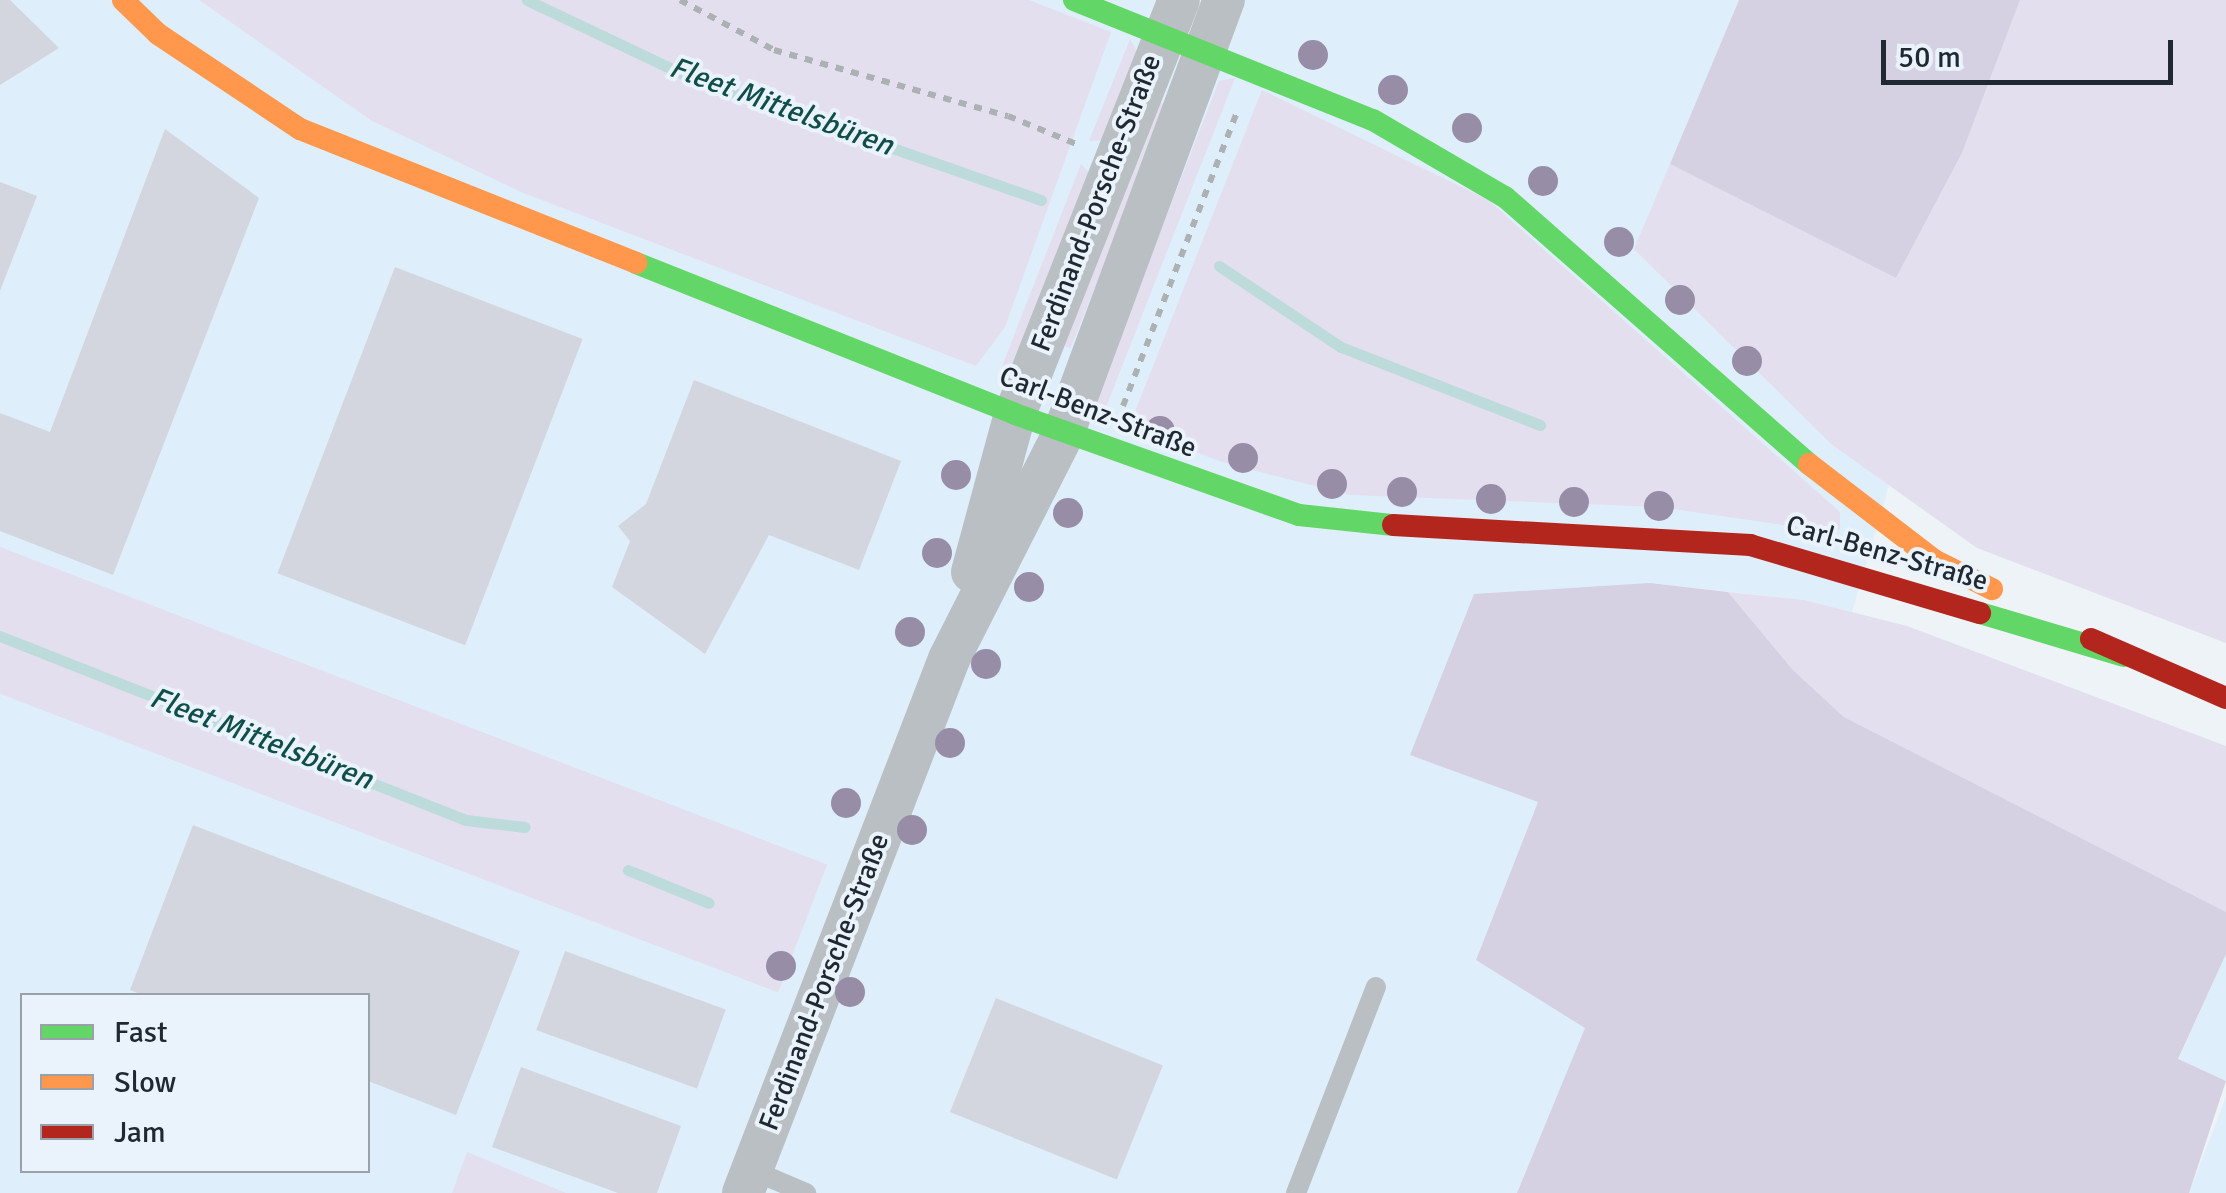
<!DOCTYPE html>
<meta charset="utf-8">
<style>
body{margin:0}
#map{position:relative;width:2226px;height:1193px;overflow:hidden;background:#eef3f7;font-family:Signika,sans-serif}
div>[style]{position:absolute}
.built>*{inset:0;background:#dfeefb}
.green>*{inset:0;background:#e3dfee;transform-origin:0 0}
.forest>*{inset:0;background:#d5d0e2}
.stream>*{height:11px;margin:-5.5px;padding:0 5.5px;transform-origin:5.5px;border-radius:5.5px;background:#bcdbda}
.building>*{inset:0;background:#d3d6de;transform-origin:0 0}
.path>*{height:6px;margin-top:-3px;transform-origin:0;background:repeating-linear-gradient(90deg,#acb1b3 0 8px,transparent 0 16px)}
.lane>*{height:20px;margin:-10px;padding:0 10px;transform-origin:10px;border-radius:10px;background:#b9bfc2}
.street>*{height:42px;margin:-21px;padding:0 21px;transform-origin:21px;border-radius:21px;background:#b9bfc2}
.fast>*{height:22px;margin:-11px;padding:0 11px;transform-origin:11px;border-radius:11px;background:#63d668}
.slow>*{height:22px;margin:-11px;padding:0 11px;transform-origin:11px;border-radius:11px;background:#ff974d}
.jam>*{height:22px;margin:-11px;padding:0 11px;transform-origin:11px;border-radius:11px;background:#b3261e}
.trees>*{width:30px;height:30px;margin:-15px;border-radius:50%;background:#978da7}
span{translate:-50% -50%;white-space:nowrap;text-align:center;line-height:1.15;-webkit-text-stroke:8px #eaf3fb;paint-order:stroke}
.street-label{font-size:28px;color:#202931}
.water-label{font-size:30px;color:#104e4a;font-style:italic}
.legend{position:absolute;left:20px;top:993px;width:350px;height:180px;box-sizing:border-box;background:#eaf3fb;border:2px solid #99a2aa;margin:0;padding:12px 18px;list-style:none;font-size:30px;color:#202931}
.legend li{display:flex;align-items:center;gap:20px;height:50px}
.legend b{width:50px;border:2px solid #99a2aa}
.scale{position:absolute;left:1881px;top:40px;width:292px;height:45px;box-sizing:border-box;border:5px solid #202931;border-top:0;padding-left:12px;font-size:30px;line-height:35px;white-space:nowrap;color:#202931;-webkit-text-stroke:8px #eaf3fb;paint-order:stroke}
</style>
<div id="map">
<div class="built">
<i style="clip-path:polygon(evenodd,0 0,1739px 0,1635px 249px,1831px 444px,1889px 485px,1852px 612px,1804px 600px,1650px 583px,1538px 802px,1476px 960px,1586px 1027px,1517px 1193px,0 1193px,0 0,22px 996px,368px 996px,368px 1170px,22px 1170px,22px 996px)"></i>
<i style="clip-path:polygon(2226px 954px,2226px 1081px,2178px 1060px)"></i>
<i style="clip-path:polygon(2226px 1097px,2226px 1193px,2189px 1193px)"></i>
</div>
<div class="green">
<i style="clip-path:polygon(199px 0,1029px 0,1111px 32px,1005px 327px,976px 366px,521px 192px,372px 121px)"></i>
<i style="clip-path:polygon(2020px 0,2226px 0,2226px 643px,1977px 548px,1831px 444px,1634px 249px,1670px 164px,1896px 278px,1962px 153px)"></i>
<i style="clip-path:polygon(1130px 39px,1138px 53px,1105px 140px,1089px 141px)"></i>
<i style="clip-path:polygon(1235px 78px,1101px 420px,1096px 418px,1093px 404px,1219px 81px)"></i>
<i style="clip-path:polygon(1262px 90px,1488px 200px,1840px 512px,1840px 529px,1825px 539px,1783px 525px,1659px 507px,1350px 495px,1222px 462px,1129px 427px)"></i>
<i style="left:1158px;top:102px;width:11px;height:261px;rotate:22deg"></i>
<i style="clip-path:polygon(1081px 164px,1091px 175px,1010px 377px,997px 379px)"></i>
<i style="left:0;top:547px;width:886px;height:137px;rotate:21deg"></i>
<i style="clip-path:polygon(1728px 592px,1804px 600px,1907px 626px,2226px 746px,2226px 912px,1844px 717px,1793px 670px)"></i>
<i style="clip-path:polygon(467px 1152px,566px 1193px,452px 1193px)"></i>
</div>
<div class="forest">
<i style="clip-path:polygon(1739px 0,2020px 0,1962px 153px,1896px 278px,1670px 164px)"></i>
<i style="clip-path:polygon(1650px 583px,1728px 592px,1793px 670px,1844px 717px,2226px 912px,2226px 954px,2178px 1059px,2226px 1081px,2189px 1193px,1517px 1193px,1585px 1028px,1476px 960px,1538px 802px,1410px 755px,1474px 594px)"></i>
</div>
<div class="stream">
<i style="left:527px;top:0;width:177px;rotate:25.4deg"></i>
<i style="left:687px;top:76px;width:375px;rotate:19.3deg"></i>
<i style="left:1219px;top:266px;width:146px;rotate:33.6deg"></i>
<i style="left:1341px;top:347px;width:214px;rotate:21.4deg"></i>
<i style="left:0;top:636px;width:501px;rotate:21.55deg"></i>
<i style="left:466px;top:820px;width:59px;rotate:6.8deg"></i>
<i style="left:628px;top:870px;width:87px;rotate:22.2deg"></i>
</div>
<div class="building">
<i style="clip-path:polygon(0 0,10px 0,59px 48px,0 85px)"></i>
<i style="clip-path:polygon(165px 129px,259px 198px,113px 575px,0 531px,0 413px,50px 432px)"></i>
<i style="clip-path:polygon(0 182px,37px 196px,0 291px)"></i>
<i style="left:395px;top:267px;width:201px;height:328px;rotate:21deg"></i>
<i style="clip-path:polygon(694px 380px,901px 461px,859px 570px,769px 535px,705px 654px,612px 587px,630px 541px,618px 526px,646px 504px)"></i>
<i style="clip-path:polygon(193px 825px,520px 951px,456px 1115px,368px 1081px,368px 996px,145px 996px,130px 990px)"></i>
<i style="left:565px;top:951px;width:171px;height:84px;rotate:20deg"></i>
<i style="left:996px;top:998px;width:180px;height:123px;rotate:22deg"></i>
<i style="clip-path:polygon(521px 1067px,681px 1126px,657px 1193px,618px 1193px,492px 1147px)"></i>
</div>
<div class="path">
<i style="left:680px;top:0;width:106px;rotate:28deg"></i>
<i style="left:774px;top:50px;width:243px;rotate:15.8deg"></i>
<i style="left:1008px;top:116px;width:79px;rotate:22.3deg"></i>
<i style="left:1123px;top:406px;width:313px;rotate:-68.8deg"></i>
</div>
<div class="lane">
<i style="left:752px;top:1170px;width:59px;rotate:23.1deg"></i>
<i style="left:1296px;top:1193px;width:221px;rotate:-68.8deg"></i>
</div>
<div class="street">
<i style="left:972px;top:572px;width:164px;rotate:-74.8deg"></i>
<i style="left:1015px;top:414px;width:445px;rotate:-68.4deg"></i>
<i style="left:743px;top:1193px;width:572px;rotate:-68.9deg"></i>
<i style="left:949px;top:659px;width:254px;rotate:-63.1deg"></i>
<i style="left:1064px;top:432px;width:461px;rotate:-69.7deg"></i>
</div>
<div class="fast">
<i style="left:1074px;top:0;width:322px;rotate:21.9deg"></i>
<i style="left:1373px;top:120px;width:153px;rotate:30.3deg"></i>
<i style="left:1505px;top:197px;width:405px;rotate:41.3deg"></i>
<i style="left:636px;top:263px;width:408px;rotate:21.7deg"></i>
<i style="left:1015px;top:414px;width:301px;rotate:19.6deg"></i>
<i style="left:1299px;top:515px;width:95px;rotate:6.1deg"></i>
<i style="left:1980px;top:613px;width:150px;rotate:16.6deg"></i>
</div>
<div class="slow">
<i style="left:123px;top:0;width:49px;rotate:44.2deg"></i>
<i style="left:158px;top:34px;width:171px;rotate:33.8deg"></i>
<i style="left:300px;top:129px;width:362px;rotate:21.7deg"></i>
<i style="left:1809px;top:464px;width:158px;rotate:37.5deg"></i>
<i style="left:1934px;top:560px;width:65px;rotate:26.6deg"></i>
</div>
<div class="jam">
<i style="left:1393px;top:525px;width:358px;rotate:3.2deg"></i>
<i style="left:1750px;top:545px;width:240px;rotate:16.5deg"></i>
<i style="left:2091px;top:639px;width:147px;rotate:23.6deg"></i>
</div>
<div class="trees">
<i style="left:1313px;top:55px"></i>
<i style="left:1393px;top:90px"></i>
<i style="left:1467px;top:128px"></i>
<i style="left:1543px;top:181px"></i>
<i style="left:1619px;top:242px"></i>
<i style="left:1680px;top:300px"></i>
<i style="left:1747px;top:361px"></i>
<i style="left:1160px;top:431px"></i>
<i style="left:1243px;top:458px"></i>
<i style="left:956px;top:475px"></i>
<i style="left:1332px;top:484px"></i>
<i style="left:1402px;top:492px"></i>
<i style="left:1491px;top:499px"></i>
<i style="left:1574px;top:502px"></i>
<i style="left:1659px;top:506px"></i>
<i style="left:1068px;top:513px"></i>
<i style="left:937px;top:553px"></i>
<i style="left:1029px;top:587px"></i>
<i style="left:910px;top:632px"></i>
<i style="left:986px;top:664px"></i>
<i style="left:950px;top:743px"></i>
<i style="left:846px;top:803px"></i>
<i style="left:912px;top:830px"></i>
<i style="left:781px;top:966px"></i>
<i style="left:850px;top:992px"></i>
</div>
<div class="street-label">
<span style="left:1096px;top:203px;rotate:-69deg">Ferdinand-Porsche-Straße</span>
<span style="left:1098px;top:412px;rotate:21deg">Carl-Benz-Straße</span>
<span style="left:1887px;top:553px;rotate:16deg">Carl-Benz-Straße</span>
<span style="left:824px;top:982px;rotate:-69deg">Ferdinand-Porsche-Straße</span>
</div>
<div class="water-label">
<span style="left:781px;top:107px;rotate:20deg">Fleet Mittelsbüren</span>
<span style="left:261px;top:739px;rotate:21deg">Fleet Mittelsbüren</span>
</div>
<ul class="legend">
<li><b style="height:12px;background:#63d668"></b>Fast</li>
<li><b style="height:12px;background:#ff974d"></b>Slow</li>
<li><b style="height:12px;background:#b3261e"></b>Jam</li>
</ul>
<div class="scale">50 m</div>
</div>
